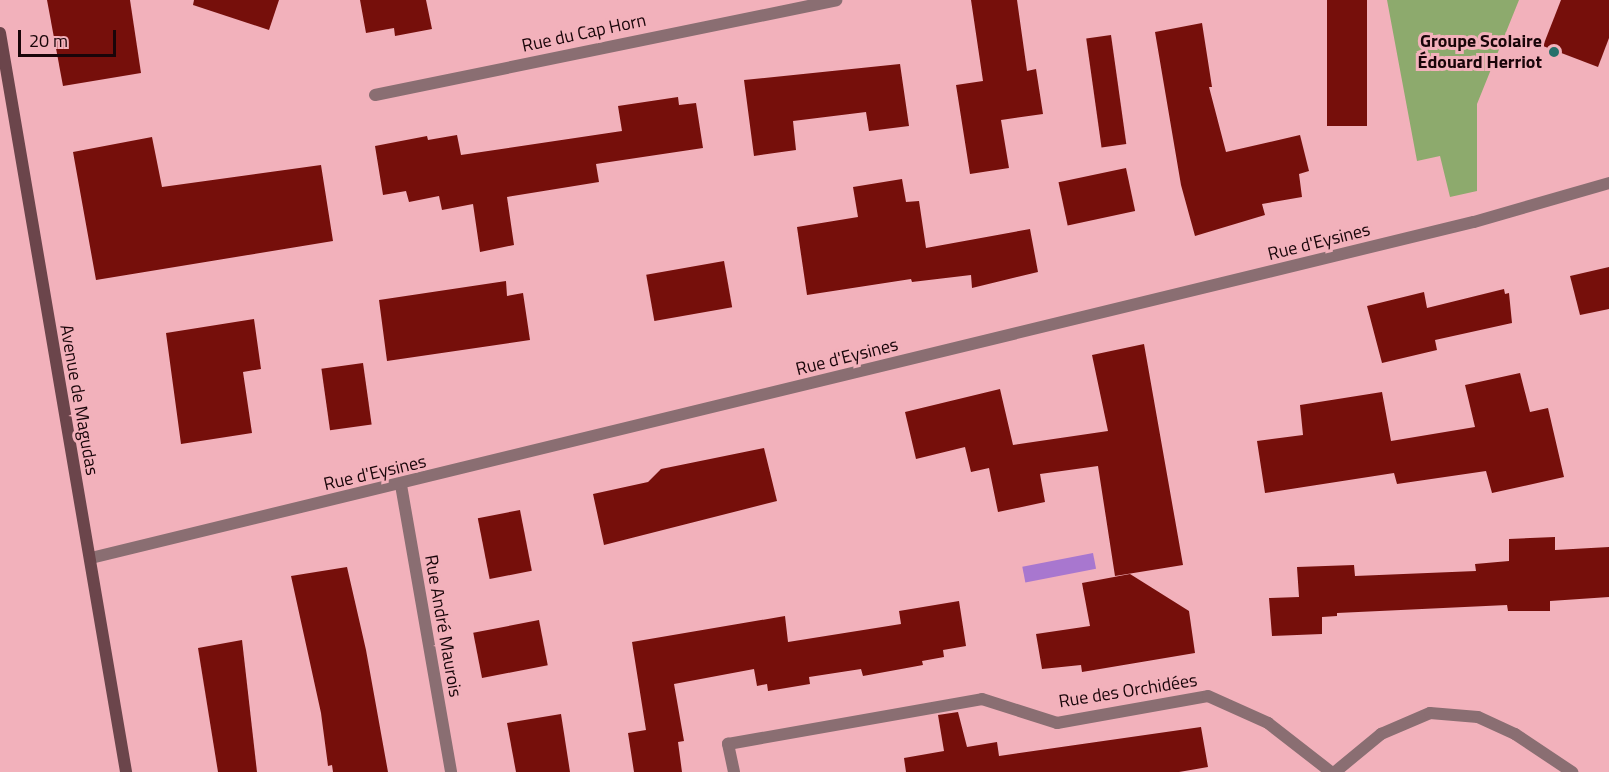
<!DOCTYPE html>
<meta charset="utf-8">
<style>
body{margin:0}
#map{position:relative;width:1609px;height:772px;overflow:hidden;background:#f2b1bb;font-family:"Titillium Web",sans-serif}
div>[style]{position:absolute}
.green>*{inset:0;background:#8daa6d}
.water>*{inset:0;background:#a877cf;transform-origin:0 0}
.building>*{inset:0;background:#760f0b;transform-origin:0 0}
.street>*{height:12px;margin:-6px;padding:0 6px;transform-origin:6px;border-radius:6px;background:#8a6e72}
.secondary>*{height:12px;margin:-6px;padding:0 6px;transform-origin:6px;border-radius:6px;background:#6b454b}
.dots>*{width:16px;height:16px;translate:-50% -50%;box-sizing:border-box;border:3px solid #f2b1bb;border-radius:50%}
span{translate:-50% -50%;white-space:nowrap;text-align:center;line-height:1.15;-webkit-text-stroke:6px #f2b1bb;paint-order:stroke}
.street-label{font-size:18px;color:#190509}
.poi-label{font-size:18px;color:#190509;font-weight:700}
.right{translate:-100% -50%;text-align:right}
.scale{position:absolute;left:18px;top:30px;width:98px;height:27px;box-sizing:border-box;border:3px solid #190509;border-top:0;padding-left:8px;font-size:18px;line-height:21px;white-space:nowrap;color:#190509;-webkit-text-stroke:4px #f2b1bb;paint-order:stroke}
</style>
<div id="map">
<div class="green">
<i style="clip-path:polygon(1387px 0,1519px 0,1477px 104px,1477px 191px,1450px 197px,1440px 156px,1417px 161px)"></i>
</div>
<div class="water">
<i style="left:1093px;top:553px;width:16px;height:72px;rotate:79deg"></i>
</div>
<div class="building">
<i style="clip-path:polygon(47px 0,130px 0,141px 73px,63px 86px)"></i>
<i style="clip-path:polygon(194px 0,279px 0,269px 30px,193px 5px)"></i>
<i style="clip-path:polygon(360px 0,426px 0,432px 29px,395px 36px,394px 28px,366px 33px)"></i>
<i style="clip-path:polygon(971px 0,1017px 0,1027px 71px,1036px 69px,1043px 114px,1001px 120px,1009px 168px,970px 174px,956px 85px,983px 81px)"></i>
<i style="left:1327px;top:0;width:40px;height:126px"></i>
<i style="clip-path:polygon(1561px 0,1609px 0,1609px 38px,1598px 67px,1543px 46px)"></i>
<i style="clip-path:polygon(1202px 23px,1212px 87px,1209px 87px,1226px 152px,1300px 135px,1309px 171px,1299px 174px,1302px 197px,1262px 204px,1265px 215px,1195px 236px,1181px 185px,1155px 32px)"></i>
<i style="left:1111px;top:35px;width:110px;height:25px;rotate:82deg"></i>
<i style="clip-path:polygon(900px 64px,909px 126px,869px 131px,866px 112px,793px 121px,796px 150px,754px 156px,744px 80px)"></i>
<i style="clip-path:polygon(678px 97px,679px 105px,696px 103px,703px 148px,596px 164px,599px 182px,507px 197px,514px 245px,480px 252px,473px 204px,442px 210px,439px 196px,409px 202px,406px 191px,383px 195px,375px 146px,427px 136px,428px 140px,457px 135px,461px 155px,622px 131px,618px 106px)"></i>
<i style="clip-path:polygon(152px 137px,162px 187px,321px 165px,333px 241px,96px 280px,73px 152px)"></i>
<i style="left:1126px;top:168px;width:44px;height:69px;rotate:78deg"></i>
<i style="clip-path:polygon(902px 179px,906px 202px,919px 201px,926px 248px,1030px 229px,1038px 272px,972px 288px,971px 275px,912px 282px,911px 279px,807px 295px,797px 227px,858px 217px,853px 187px)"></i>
<i style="left:724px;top:261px;width:47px;height:79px;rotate:80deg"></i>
<i style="clip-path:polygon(1609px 267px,1609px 309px,1580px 315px,1570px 276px)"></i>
<i style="clip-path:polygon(506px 281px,507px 296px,523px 293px,530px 340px,387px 361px,379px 300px)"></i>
<i style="clip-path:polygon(1504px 289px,1505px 294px,1509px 293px,1512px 323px,1435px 340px,1437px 350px,1382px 363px,1367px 306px,1424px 292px,1427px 308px)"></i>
<i style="clip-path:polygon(254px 319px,261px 369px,243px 372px,252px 433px,181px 444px,166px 333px)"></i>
<i style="clip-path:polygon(1144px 344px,1183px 565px,1115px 576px,1098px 466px,1040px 474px,1045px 502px,998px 512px,989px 468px,971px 472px,965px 447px,916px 459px,905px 412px,1000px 389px,1013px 445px,1108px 431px,1092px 355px)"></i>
<i style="left:363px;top:363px;width:62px;height:42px;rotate:82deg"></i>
<i style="clip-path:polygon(1520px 373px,1530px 412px,1548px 408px,1564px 477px,1492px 493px,1486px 471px,1397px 484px,1394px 473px,1265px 493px,1257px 441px,1303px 435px,1300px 405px,1382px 392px,1391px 441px,1475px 427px,1465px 385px)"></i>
<i style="clip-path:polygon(764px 448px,777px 501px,604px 545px,593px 494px,648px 482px,661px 469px)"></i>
<i style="left:520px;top:510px;width:62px;height:43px;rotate:79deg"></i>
<i style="clip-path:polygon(1555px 537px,1555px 550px,1609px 547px,1609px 597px,1550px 601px,1550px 611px,1508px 611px,1507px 605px,1337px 613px,1337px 616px,1322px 617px,1322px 634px,1272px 636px,1269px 598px,1299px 597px,1297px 567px,1354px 565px,1355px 576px,1476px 571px,1475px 564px,1509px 561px,1509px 539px)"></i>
<i style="clip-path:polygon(347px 567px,366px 650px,388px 772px,333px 772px,332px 765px,328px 766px,321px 713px,291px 576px)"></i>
<i style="clip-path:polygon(1130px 574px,1189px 611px,1195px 653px,1082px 672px,1081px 665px,1042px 669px,1036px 634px,1090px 626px,1082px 583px)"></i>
<i style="clip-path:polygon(959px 601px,966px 646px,943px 650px,944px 657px,922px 661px,923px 665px,863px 676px,861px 669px,809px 677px,810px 684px,768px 691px,767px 684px,757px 686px,754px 669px,674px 684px,684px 741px,678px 742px,682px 772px,634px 772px,628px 733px,646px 730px,632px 642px,785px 616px,788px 642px,901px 624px,899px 611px)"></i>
<i style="left:539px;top:620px;width:46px;height:67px;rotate:79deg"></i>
<i style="clip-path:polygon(242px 640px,257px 772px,218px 772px,198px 648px)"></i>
<i style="clip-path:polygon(958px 712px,967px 747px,997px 742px,999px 756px,1201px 727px,1208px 767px,1179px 772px,906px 772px,904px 758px,944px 751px,938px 715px)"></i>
<i style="clip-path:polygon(561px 714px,570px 772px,516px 772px,507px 723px)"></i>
</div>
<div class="street">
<i style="left:375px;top:95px;width:471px;rotate:-11.6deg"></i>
<i style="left:401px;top:485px;width:291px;rotate:80.1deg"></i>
<i style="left:91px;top:558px;width:1423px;rotate:-13.66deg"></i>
<i style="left:1474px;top:222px;width:141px;rotate:-16.1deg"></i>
<i style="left:734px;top:772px;width:29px;rotate:-102deg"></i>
<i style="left:728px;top:744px;width:258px;rotate:-10deg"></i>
<i style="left:982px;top:699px;width:79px;rotate:17.7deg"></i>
<i style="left:1057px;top:723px;width:153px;rotate:-10.1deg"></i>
<i style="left:1208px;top:696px;width:66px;rotate:24.2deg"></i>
<i style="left:1268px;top:723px;width:80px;rotate:37.9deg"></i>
<i style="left:1335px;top:772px;width:60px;rotate:-39.6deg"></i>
<i style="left:1381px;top:734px;width:53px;rotate:-23.2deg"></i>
<i style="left:1430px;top:713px;width:48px;rotate:4.8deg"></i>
<i style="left:1478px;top:717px;width:41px;rotate:24.7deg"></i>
<i style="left:1515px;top:734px;width:69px;rotate:33.7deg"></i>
</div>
<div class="secondary">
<i style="left:0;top:33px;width:750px;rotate:80.32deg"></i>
</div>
<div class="dots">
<i style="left:1554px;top:52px;background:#26706b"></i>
</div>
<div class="street-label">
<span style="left:584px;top:33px;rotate:-12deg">Rue du Cap Horn</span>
<span style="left:1319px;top:242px;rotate:-14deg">Rue d'Eysines</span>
<span style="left:847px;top:357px;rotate:-14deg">Rue d'Eysines</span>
<span style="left:79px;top:400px;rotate:80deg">Avenue de Magudas</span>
<span style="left:375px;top:473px;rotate:-13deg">Rue d'Eysines</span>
<span style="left:443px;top:626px;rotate:80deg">Rue André Maurois</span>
<span style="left:1128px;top:691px;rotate:-9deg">Rue des Orchidées</span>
</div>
<div class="poi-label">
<span class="right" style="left:1542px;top:52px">Groupe Scolaire<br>Édouard Herriot</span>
</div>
<div class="scale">20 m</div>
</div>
